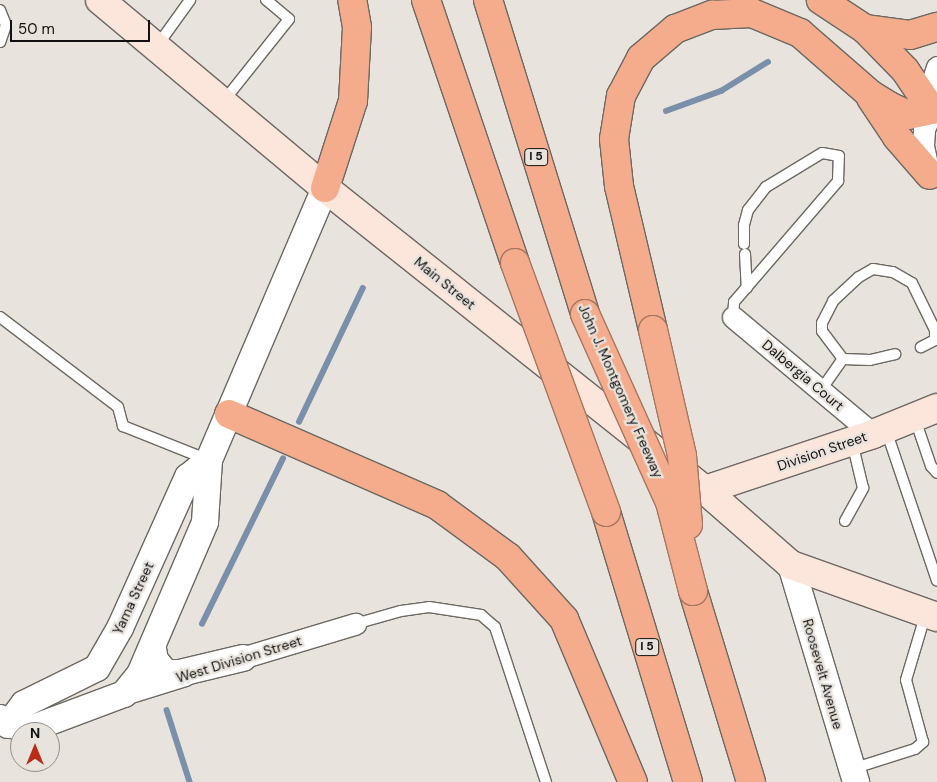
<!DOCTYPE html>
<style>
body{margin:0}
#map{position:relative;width:937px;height:782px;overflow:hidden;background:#e8e3dc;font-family:"DM Sans",sans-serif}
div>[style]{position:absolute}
.stream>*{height:5.5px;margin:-2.75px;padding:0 2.75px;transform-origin:2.75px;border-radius:2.75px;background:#7a90aa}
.roads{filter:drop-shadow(1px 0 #6c6862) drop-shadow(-1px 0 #6c6862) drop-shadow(0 1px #6c6862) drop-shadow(0 -1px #6c6862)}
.service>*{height:10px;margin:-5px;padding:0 5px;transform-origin:5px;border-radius:5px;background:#fff}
.minor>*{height:21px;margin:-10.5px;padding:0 10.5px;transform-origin:10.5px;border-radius:10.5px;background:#fff}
.tertiary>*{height:26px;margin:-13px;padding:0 13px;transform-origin:13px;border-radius:13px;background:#fff}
.secondary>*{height:28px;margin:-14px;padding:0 14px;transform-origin:14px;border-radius:14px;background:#fce6dc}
.motorway>*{height:28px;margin:-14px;padding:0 14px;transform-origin:14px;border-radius:14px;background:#f4ac8c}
.bridges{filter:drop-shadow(1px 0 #a57660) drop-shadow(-1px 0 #a57660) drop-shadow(0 1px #a57660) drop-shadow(0 -1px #a57660)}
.motorway-bridge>*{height:28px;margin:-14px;padding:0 14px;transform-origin:14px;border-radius:14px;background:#f4ac8c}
span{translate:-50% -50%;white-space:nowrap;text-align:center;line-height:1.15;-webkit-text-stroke:4.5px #e8e3dc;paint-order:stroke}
.shield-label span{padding:1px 4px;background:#e8e3dc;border:1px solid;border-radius:4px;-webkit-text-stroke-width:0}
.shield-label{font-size:12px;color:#13110f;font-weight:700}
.street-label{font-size:14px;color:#13110f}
.north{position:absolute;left:10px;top:722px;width:50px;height:50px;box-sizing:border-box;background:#e8e3dc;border:1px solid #938f8a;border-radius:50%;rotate:0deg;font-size:14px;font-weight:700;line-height:20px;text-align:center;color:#13110f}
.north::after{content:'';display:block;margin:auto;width:18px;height:22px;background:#b92c18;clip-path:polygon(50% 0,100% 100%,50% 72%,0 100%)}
.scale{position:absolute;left:10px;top:20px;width:140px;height:22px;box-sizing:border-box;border:2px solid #13110f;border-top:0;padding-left:6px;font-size:15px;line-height:18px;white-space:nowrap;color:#13110f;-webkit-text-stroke:4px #e8e3dc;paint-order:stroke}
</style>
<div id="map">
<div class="stream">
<i style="left:666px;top:111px;width:59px;rotate:-20deg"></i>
<i style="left:721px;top:91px;width:55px;rotate:-31.7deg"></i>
<i style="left:299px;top:422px;width:148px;rotate:-64.5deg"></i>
<i style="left:202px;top:624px;width:184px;rotate:-63.9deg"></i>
<i style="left:167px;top:710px;width:76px;rotate:72.3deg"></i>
</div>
<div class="roads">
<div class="service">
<i style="left:0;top:10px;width:16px;rotate:68deg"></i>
<i style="left:6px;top:25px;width:18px;rotate:109deg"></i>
<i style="left:157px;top:46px;width:57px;rotate:-54.3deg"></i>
<i style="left:223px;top:102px;width:106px;rotate:-51.5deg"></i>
<i style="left:289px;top:19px;width:30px;rotate:-140deg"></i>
<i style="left:745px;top:254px;width:34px;rotate:87deg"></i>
<i style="left:0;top:317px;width:148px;rotate:37.3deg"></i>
<i style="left:118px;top:407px;width:20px;rotate:75deg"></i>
<i style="left:123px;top:426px;width:89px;rotate:21.7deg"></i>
<i style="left:733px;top:317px;width:15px;rotate:-86deg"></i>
<i style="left:734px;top:302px;width:160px;rotate:-49.3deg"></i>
<i style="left:838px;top:181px;width:25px;rotate:-88deg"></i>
<i style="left:839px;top:156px;width:17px;rotate:-170deg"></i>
<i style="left:822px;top:153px;width:66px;rotate:148.7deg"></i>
<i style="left:766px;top:187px;width:29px;rotate:128deg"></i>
<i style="left:748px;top:210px;width:16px;rotate:105deg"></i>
<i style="left:744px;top:225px;width:19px;rotate:90deg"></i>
<i style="left:843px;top:359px;width:35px;rotate:-127deg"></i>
<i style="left:822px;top:331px;width:8px;rotate:-90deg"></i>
<i style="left:822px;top:323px;width:25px;rotate:-63deg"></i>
<i style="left:833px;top:301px;width:35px;rotate:-43deg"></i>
<i style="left:859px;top:277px;width:16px;rotate:-30deg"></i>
<i style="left:873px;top:269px;width:20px;rotate:9deg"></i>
<i style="left:893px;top:272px;width:22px;rotate:30deg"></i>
<i style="left:912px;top:283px;width:52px;rotate:63.9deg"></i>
<i style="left:935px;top:330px;width:10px;rotate:90deg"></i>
<i style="left:935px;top:340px;width:16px;rotate:153deg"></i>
<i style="left:821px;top:390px;width:38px;rotate:-55deg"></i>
<i style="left:843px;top:359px;width:27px;rotate:2deg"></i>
<i style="left:870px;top:360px;width:26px;rotate:-13deg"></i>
<i style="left:915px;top:419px;width:50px;rotate:71.2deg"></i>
<i style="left:931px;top:466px;width:9px;rotate:49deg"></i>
<i style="left:886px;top:430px;width:159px;rotate:71.3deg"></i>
<i style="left:845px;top:521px;width:38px;rotate:-61deg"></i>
<i style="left:863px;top:488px;width:47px;rotate:-103.4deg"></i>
<i style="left:355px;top:624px;width:48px;rotate:-15.8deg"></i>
<i style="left:401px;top:611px;width:28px;rotate:-8deg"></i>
<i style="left:429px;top:607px;width:53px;rotate:8.7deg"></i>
<i style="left:481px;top:615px;width:18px;rotate:41deg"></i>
<i style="left:495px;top:627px;width:163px;rotate:71.8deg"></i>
<i style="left:852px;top:769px;width:66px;rotate:-17.6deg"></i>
<i style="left:915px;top:749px;width:11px;rotate:-41deg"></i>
<i style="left:923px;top:742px;width:64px;rotate:-105.3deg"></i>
<i style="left:906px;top:680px;width:70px;rotate:-73.4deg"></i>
</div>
<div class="minor">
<i style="left:937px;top:67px;width:19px;rotate:108deg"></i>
<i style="left:931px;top:85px;width:11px;rotate:56deg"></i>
<i style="left:929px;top:174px;width:30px;rotate:-102deg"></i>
<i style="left:923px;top:145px;width:16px;rotate:-86deg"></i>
<i style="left:924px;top:129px;width:32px;rotate:-66deg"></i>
<i style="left:733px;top:317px;width:182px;rotate:39.9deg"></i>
<i style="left:228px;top:662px;width:133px;rotate:-16.7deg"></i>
<i style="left:124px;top:694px;width:64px;rotate:-17.3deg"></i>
</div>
<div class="tertiary">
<i style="left:791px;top:565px;width:227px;rotate:73.3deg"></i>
<i style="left:153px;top:649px;width:11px;rotate:80deg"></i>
<i style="left:155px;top:660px;width:17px;rotate:50deg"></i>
<i style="left:166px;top:673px;width:14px"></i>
<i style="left:180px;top:673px;width:65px;rotate:-13.4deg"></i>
<i style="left:0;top:718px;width:28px;rotate:27deg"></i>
<i style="left:25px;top:731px;width:106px;rotate:-20.5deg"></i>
<i style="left:124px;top:694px;width:26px;rotate:-51deg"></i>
<i style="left:140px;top:674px;width:165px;rotate:-66.8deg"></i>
<i style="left:205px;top:522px;width:62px;rotate:-86.3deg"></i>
<i style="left:209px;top:460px;width:296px;rotate:-66.9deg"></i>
<i style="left:8px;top:725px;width:26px;rotate:-53deg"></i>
<i style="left:24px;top:704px;width:81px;rotate:-26.3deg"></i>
<i style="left:97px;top:668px;width:46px;rotate:-60.1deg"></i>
<i style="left:120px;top:628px;width:166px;rotate:-65.8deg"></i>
<i style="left:188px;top:477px;width:27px;rotate:-39deg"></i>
</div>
<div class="secondary">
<i style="left:100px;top:0;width:293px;rotate:39.9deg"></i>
<i style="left:325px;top:188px;width:485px;rotate:38.5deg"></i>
<i style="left:705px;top:490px;width:114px;rotate:41.1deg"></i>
<i style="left:791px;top:565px;width:155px;rotate:19.6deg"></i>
<i style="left:705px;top:490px;width:177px;rotate:-18.4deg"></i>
<i style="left:873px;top:434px;width:69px;rotate:-22.1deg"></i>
</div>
<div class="motorway">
<i style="left:426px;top:0;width:278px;rotate:71.3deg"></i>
<i style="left:488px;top:0;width:329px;rotate:72.8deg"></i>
<i style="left:865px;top:29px;width:45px;rotate:7.6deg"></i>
<i style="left:910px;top:35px;width:28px;rotate:-17deg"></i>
<i style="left:871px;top:98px;width:47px;rotate:56.3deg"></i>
<i style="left:897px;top:137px;width:50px;rotate:49deg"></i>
<i style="left:325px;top:188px;width:91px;rotate:-72.2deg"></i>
<i style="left:353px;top:101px;width:74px;rotate:-86.9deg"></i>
<i style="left:357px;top:27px;width:27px;rotate:-100deg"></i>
<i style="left:653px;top:330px;width:148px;rotate:-103.3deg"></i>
<i style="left:619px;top:186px;width:47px;rotate:-96.1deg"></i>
<i style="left:614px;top:139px;width:44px;rotate:-80.8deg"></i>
<i style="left:621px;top:96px;width:43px;rotate:-62.2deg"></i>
<i style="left:641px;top:58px;width:45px;rotate:-40.5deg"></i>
<i style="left:675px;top:29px;width:40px;rotate:-21deg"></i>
<i style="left:712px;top:15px;width:40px;rotate:-2.9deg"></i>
<i style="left:752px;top:13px;width:52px;rotate:22.6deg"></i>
<i style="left:800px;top:33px;width:93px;rotate:41.1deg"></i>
<i style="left:870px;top:94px;width:22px;rotate:32deg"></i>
<i style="left:889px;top:106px;width:21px;rotate:25deg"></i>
<i style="left:908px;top:115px;width:25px;rotate:-12deg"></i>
<i style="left:932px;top:110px;width:48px;rotate:-124deg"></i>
<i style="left:905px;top:70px;width:57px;rotate:-134.3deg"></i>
<i style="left:865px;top:29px;width:53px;rotate:-146.6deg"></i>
<i style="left:229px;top:414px;width:227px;rotate:23.6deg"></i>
<i style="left:437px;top:505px;width:88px;rotate:36.2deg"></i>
<i style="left:508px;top:557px;width:84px;rotate:47.9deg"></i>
<i style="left:564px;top:619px;width:177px;rotate:67.1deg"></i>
<i style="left:606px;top:512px;width:282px;rotate:73.1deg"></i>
<i style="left:693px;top:591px;width:200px;rotate:73.1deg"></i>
</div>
</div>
<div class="bridges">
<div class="motorway-bridge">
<i style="left:515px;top:263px;width:265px;rotate:69.9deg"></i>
<i style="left:585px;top:314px;width:206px;rotate:65.7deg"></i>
<i style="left:670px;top:502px;width:92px;rotate:75.5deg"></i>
<i style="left:653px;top:330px;width:129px;rotate:77deg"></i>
<i style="left:682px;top:456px;width:69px;rotate:85deg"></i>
</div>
</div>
<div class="shield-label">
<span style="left:536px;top:157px">I 5</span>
<span style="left:647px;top:647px">I 5</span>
</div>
<div class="street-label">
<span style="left:445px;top:283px;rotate:39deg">Main Street</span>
<span style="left:803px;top:375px;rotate:40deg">Dalbergia Court</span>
<span style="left:621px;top:391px;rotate:66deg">John J. Montgomery Freeway</span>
<span style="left:822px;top:451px;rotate:-19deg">Division Street</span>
<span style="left:133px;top:598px;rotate:-65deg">Yama Street</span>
<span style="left:239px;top:659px;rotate:-17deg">West Division Street</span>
<span style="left:823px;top:674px;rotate:74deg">Roosevelt Avenue</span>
</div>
<div class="north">N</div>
<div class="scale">50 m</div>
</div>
